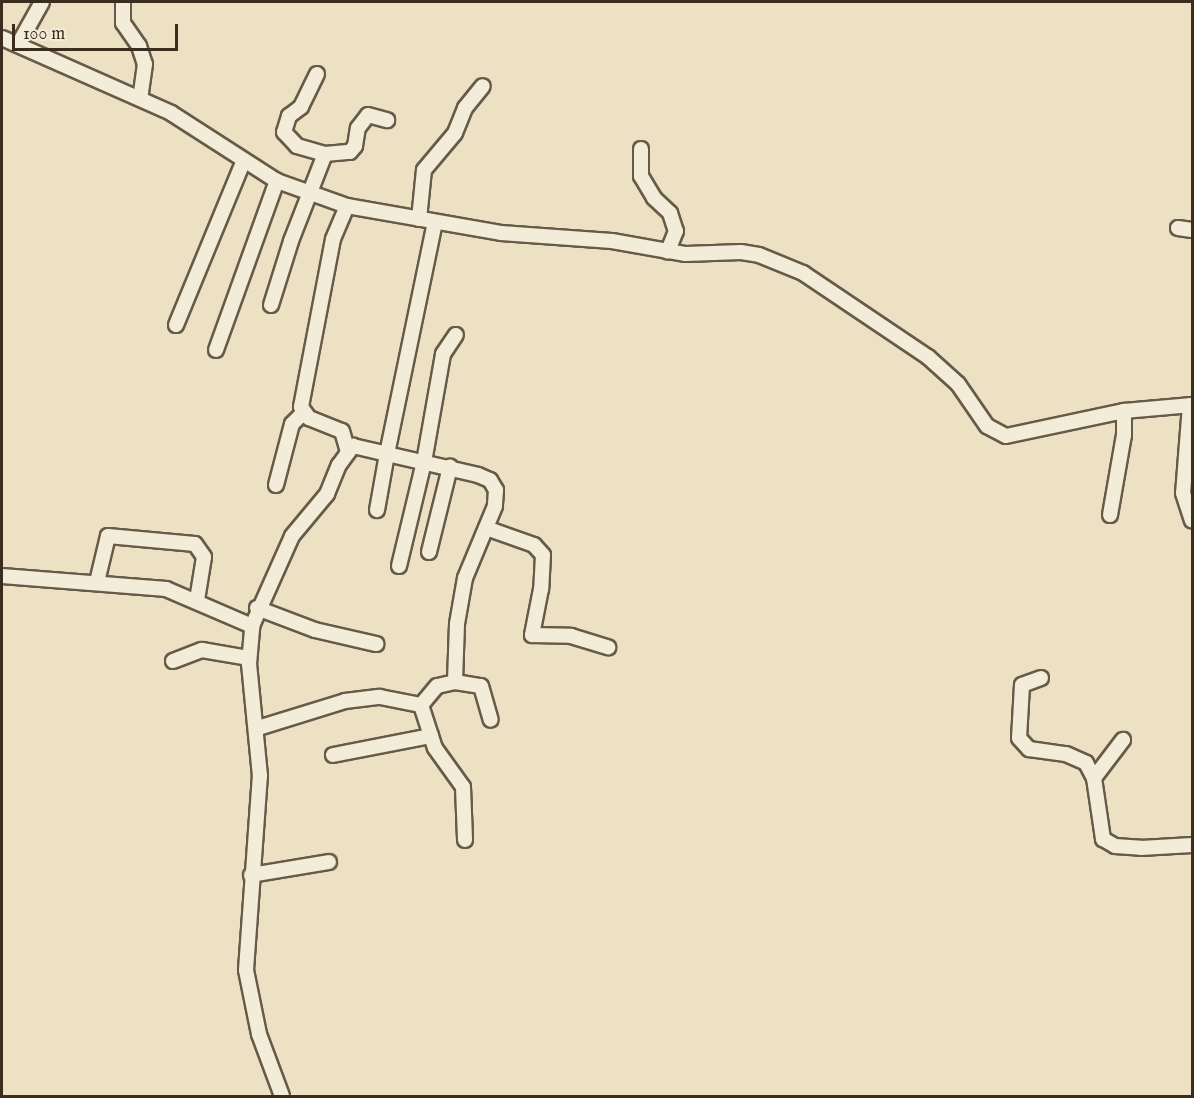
<!DOCTYPE html>
<style>
body{margin:0}
#map{position:relative;width:1194px;height:1098px;overflow:hidden;background:#ede1c4;font-family:"IM FELL English",serif}
div>[style]{position:absolute}
.roads{filter:drop-shadow(2px 0 #675a48) drop-shadow(-2px 0 #675a48) drop-shadow(0 2px #675a48) drop-shadow(0 -2px #675a48)}
.street>*{height:14px;margin:-7px;padding:0 7px;transform-origin:7px;border-radius:7px;background:#f3ecd9}
span{translate:-50% -50%;white-space:nowrap;text-align:center;line-height:1.15;-webkit-text-stroke:4.5px #f3ecd9;paint-order:stroke}
.frame{position:absolute;inset:0;border:3px solid #3a2d1e;pointer-events:none}
.scale{position:absolute;left:12px;top:24px;width:166px;height:27px;box-sizing:border-box;border:3px solid #3a2d1e;border-top:0;padding-left:8px;font-size:18px;line-height:21px;white-space:nowrap;color:#3a2d1e;-webkit-text-stroke:4px #f3ecd9;paint-order:stroke}
</style>
<div id="map">
<div class="roads">
<div class="street">
<i style="left:123px;top:2px;width:21px;rotate:90deg"></i>
<i style="left:123px;top:23px;width:28px;rotate:55deg"></i>
<i style="left:139px;top:46px;width:19px;rotate:72deg"></i>
<i style="left:145px;top:64px;width:35px;rotate:98deg"></i>
<i style="left:2px;top:38px;width:185px;rotate:23.9deg"></i>
<i style="left:171px;top:113px;width:126px;rotate:32.7deg"></i>
<i style="left:277px;top:181px;width:74px;rotate:19.7deg"></i>
<i style="left:347px;top:206px;width:156px;rotate:9.9deg"></i>
<i style="left:501px;top:233px;width:111px;rotate:4.1deg"></i>
<i style="left:612px;top:241px;width:75px;rotate:10deg"></i>
<i style="left:686px;top:254px;width:55px;rotate:-2.1deg"></i>
<i style="left:741px;top:252px;width:18px;rotate:9deg"></i>
<i style="left:759px;top:255px;width:48px;rotate:22.2deg"></i>
<i style="left:803px;top:273px;width:151px;rotate:33.9deg"></i>
<i style="left:928px;top:357px;width:40px;rotate:42deg"></i>
<i style="left:958px;top:384px;width:51px;rotate:55.4deg"></i>
<i style="left:987px;top:426px;width:21px;rotate:28deg"></i>
<i style="left:1006px;top:436px;width:121px;rotate:-12deg"></i>
<i style="left:1124px;top:411px;width:68px;rotate:-5deg"></i>
<i style="left:18px;top:45px;width:49px;rotate:-60.8deg"></i>
<i style="left:317px;top:74px;width:37px;rotate:116deg"></i>
<i style="left:301px;top:107px;width:15px;rotate:143deg"></i>
<i style="left:289px;top:116px;width:17px;rotate:107deg"></i>
<i style="left:284px;top:132px;width:19px;rotate:47deg"></i>
<i style="left:297px;top:146px;width:29px;rotate:16deg"></i>
<i style="left:641px;top:149px;width:27px;rotate:90deg"></i>
<i style="left:641px;top:176px;width:26px;rotate:59deg"></i>
<i style="left:654px;top:198px;width:22px;rotate:43deg"></i>
<i style="left:670px;top:213px;width:19px;rotate:72deg"></i>
<i style="left:676px;top:231px;width:22px;rotate:112deg"></i>
<i style="left:347px;top:206px;width:36px;rotate:113deg"></i>
<i style="left:333px;top:239px;width:171px;rotate:100.8deg"></i>
<i style="left:301px;top:407px;width:14px;rotate:54deg"></i>
<i style="left:309px;top:418px;width:35px;rotate:22deg"></i>
<i style="left:342px;top:431px;width:22px;rotate:74deg"></i>
<i style="left:419px;top:219px;width:49px;rotate:-84.2deg"></i>
<i style="left:424px;top:170px;width:48px;rotate:-50deg"></i>
<i style="left:455px;top:133px;width:27px;rotate:-68deg"></i>
<i style="left:465px;top:108px;width:28px;rotate:-51deg"></i>
<i style="left:435px;top:222px;width:237px;rotate:101.7deg"></i>
<i style="left:387px;top:454px;width:93px;rotate:13deg"></i>
<i style="left:478px;top:475px;width:13px;rotate:23deg"></i>
<i style="left:490px;top:480px;width:12px;rotate:59deg"></i>
<i style="left:496px;top:490px;width:16px;rotate:94deg"></i>
<i style="left:495px;top:506px;width:78px;rotate:112.6deg"></i>
<i style="left:465px;top:578px;width:47px;rotate:99.9deg"></i>
<i style="left:457px;top:624px;width:58px;rotate:92deg"></i>
<i style="left:455px;top:682px;width:18px;rotate:167deg"></i>
<i style="left:437px;top:686px;width:25px;rotate:130deg"></i>
<i style="left:421px;top:705px;width:45px;rotate:72deg"></i>
<i style="left:435px;top:748px;width:48px;rotate:54.3deg"></i>
<i style="left:463px;top:787px;width:53px;rotate:87.8deg"></i>
<i style="left:1178px;top:228px;width:14px;rotate:8deg"></i>
<i style="left:271px;top:305px;width:67px;rotate:-72.6deg"></i>
<i style="left:291px;top:241px;width:93px;rotate:-68.7deg"></i>
<i style="left:325px;top:154px;width:25px;rotate:-5deg"></i>
<i style="left:350px;top:152px;width:8px;rotate:-50deg"></i>
<i style="left:355px;top:146px;width:18px;rotate:-81deg"></i>
<i style="left:358px;top:128px;width:16px;rotate:-52deg"></i>
<i style="left:368px;top:115px;width:20px;rotate:15deg"></i>
<i style="left:176px;top:325px;width:178px;rotate:-67.6deg"></i>
<i style="left:216px;top:350px;width:180px;rotate:-70.2deg"></i>
<i style="left:1190px;top:405px;width:88px;rotate:94.5deg"></i>
<i style="left:1183px;top:493px;width:29px;rotate:72deg"></i>
<i style="left:276px;top:485px;width:63px;rotate:-75.3deg"></i>
<i style="left:292px;top:424px;width:16px;rotate:-45deg"></i>
<i style="left:1110px;top:515px;width:81px;rotate:-80.1deg"></i>
<i style="left:1124px;top:435px;width:24px;rotate:-90deg"></i>
<i style="left:486px;top:528px;width:51px;rotate:19.5deg"></i>
<i style="left:534px;top:545px;width:13px;rotate:48deg"></i>
<i style="left:543px;top:555px;width:34px;rotate:93deg"></i>
<i style="left:541px;top:589px;width:47px;rotate:101.1deg"></i>
<i style="left:532px;top:635px;width:39px;rotate:1deg"></i>
<i style="left:571px;top:636px;width:39px;rotate:17deg"></i>
<i style="left:429px;top:552px;width:88px;rotate:-76.1deg"></i>
<i style="left:399px;top:566px;width:107px;rotate:-76.5deg"></i>
<i style="left:424px;top:462px;width:110px;rotate:-80deg"></i>
<i style="left:443px;top:354px;width:23px;rotate:-56deg"></i>
<i style="left:2px;top:576px;width:165px;rotate:4.5deg"></i>
<i style="left:166px;top:589px;width:94px;rotate:23.3deg"></i>
<i style="left:97px;top:582px;width:47px;rotate:-76.6deg"></i>
<i style="left:108px;top:536px;width:87px;rotate:5.3deg"></i>
<i style="left:195px;top:544px;width:16px;rotate:55deg"></i>
<i style="left:204px;top:557px;width:44px;rotate:99.2deg"></i>
<i style="left:257px;top:608px;width:62px;rotate:20.8deg"></i>
<i style="left:315px;top:630px;width:63px;rotate:12.9deg"></i>
<i style="left:173px;top:661px;width:31px;rotate:-21deg"></i>
<i style="left:202px;top:650px;width:48px;rotate:9.7deg"></i>
<i style="left:1041px;top:678px;width:20px;rotate:160deg"></i>
<i style="left:1022px;top:685px;width:53px;rotate:93.2deg"></i>
<i style="left:1019px;top:738px;width:15px;rotate:48deg"></i>
<i style="left:1029px;top:749px;width:37px;rotate:8deg"></i>
<i style="left:1066px;top:754px;width:22px;rotate:24deg"></i>
<i style="left:1086px;top:763px;width:17px;rotate:62deg"></i>
<i style="left:1094px;top:778px;width:62px;rotate:81.6deg"></i>
<i style="left:1103px;top:839px;width:14px;rotate:30deg"></i>
<i style="left:1115px;top:846px;width:26px;rotate:4deg"></i>
<i style="left:1141px;top:848px;width:51px;rotate:-3.4deg"></i>
<i style="left:455px;top:682px;width:26px;rotate:9deg"></i>
<i style="left:481px;top:686px;width:35px;rotate:74deg"></i>
<i style="left:258px;top:728px;width:91px;rotate:-17.2deg"></i>
<i style="left:345px;top:701px;width:35px;rotate:-7deg"></i>
<i style="left:380px;top:697px;width:42px;rotate:11deg"></i>
<i style="left:333px;top:755px;width:100px;rotate:-11deg"></i>
<i style="left:1094px;top:778px;width:48px;rotate:-52.7deg"></i>
<i style="left:251px;top:875px;width:79px;rotate:-9.5deg"></i>
<i style="left:282px;top:1096px;width:66px;rotate:-110.4deg"></i>
<i style="left:259px;top:1034px;width:65px;rotate:-101.5deg"></i>
<i style="left:246px;top:970px;width:195px;rotate:-85.9deg"></i>
<i style="left:260px;top:776px;width:113px;rotate:-95.6deg"></i>
<i style="left:249px;top:664px;width:38px;rotate:-85deg"></i>
<i style="left:252px;top:626px;width:98px;rotate:-66deg"></i>
<i style="left:292px;top:536px;width:55px;rotate:-50.2deg"></i>
<i style="left:327px;top:494px;width:31px;rotate:-68deg"></i>
<i style="left:339px;top:465px;width:24px;rotate:-54deg"></i>
<i style="left:353px;top:446px;width:35px;rotate:13deg"></i>
<i style="left:387px;top:454px;width:57px;rotate:100.1deg"></i>
</div>
</div>
<div class="frame"></div>
<div class="scale">100 m</div>
</div>
